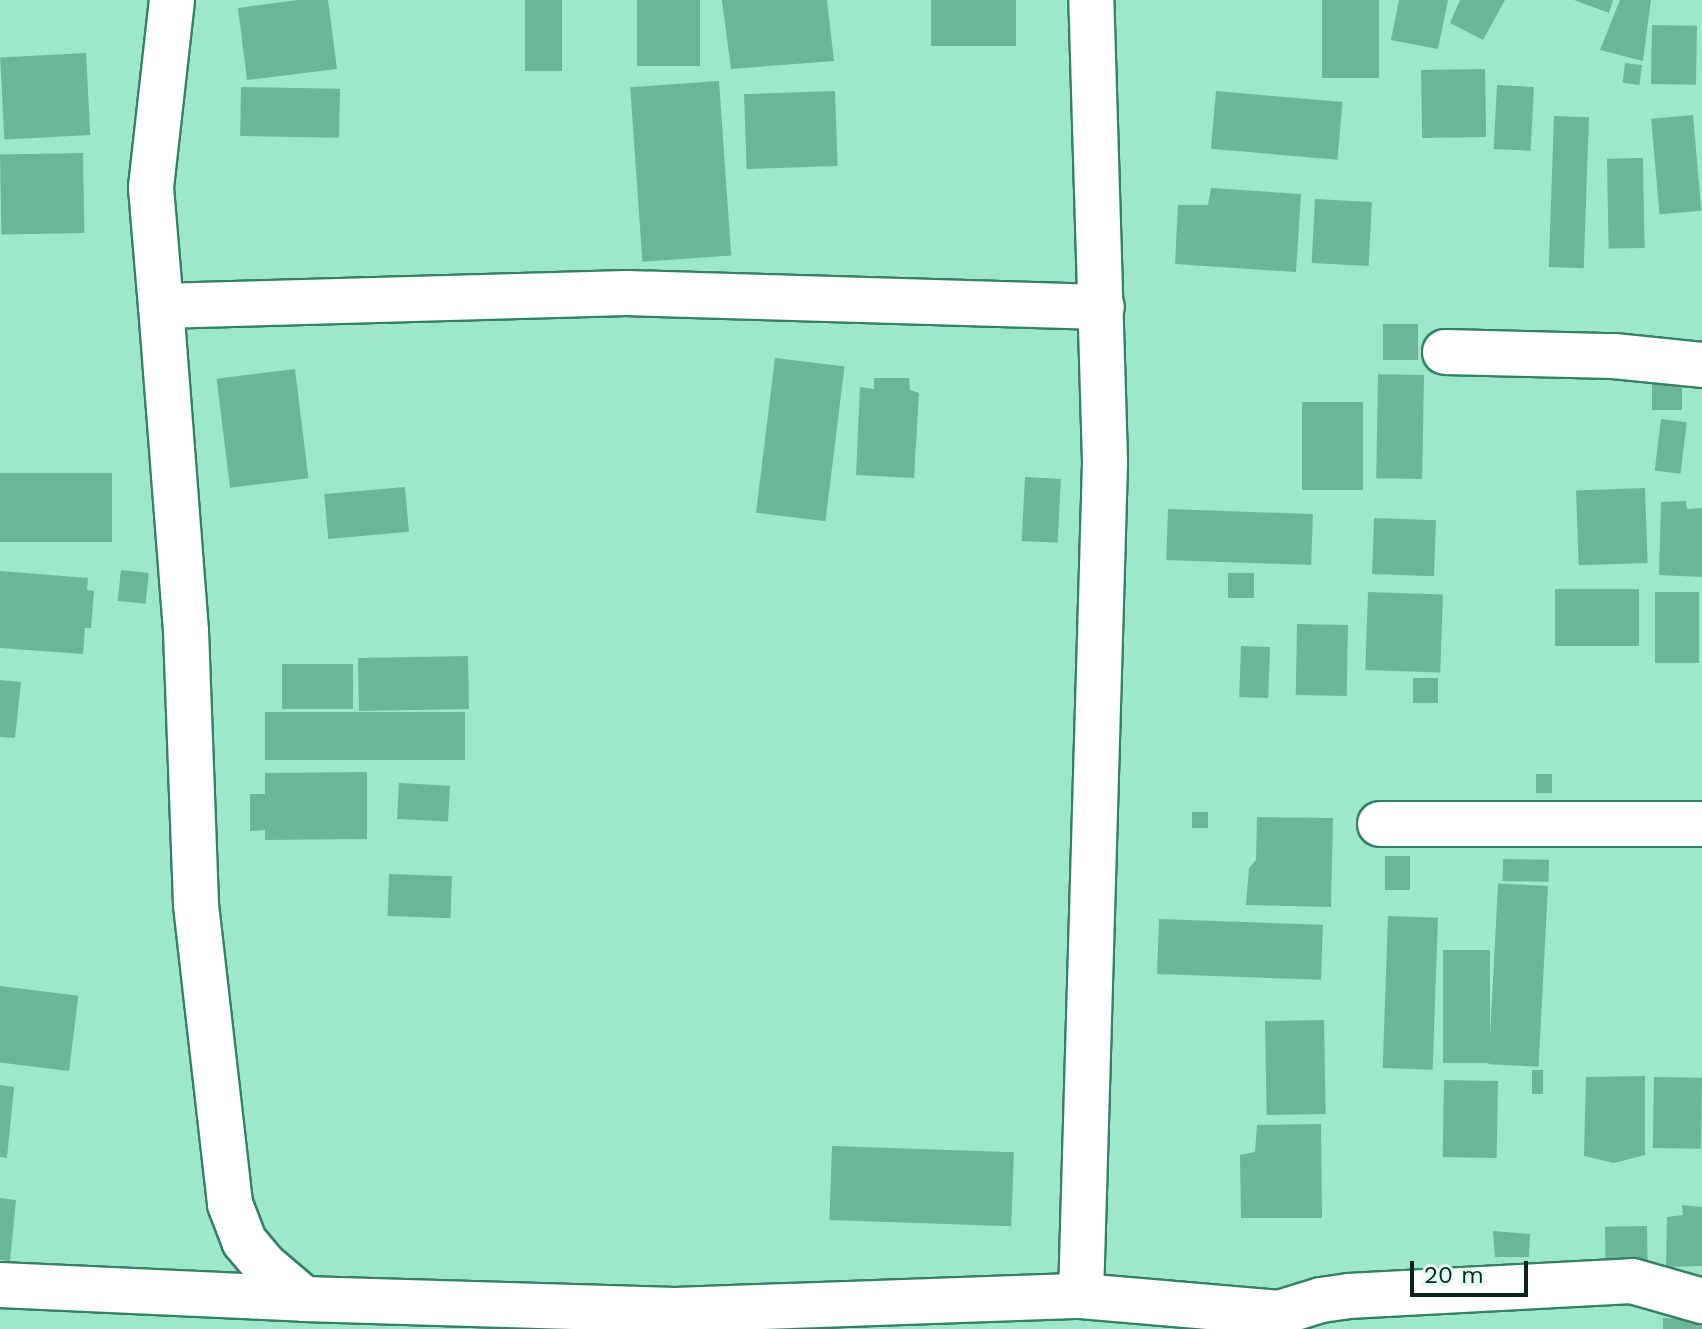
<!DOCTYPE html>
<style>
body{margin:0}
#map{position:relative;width:1702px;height:1329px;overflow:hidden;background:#9ce8c9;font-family:"Work Sans",sans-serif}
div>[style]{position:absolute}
.building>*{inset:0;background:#6bb699;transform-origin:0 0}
.roads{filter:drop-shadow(2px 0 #348166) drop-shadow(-2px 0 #348166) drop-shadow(0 2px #348166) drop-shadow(0 -2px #348166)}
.minor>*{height:44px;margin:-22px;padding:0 22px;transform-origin:22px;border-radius:22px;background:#fff}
span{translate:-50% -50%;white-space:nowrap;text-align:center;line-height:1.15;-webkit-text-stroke:6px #e1fef1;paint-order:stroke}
.scale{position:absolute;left:1410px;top:1261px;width:118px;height:36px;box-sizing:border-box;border:4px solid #06261c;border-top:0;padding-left:10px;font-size:24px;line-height:28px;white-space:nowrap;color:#06261c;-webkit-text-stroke:6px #e1fef1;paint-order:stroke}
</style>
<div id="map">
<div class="building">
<i style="clip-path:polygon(298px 0,328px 0,337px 69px,247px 80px,238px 8px)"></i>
<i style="left:525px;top:0;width:37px;height:71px"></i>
<i style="left:637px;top:0;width:63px;height:66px"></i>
<i style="clip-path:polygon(722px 0,827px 0,834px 61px,731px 69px)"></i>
<i style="left:931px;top:0;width:85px;height:46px"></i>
<i style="left:1322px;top:0;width:57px;height:78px"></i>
<i style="clip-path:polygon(1399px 0,1448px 0,1438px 49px,1391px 40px)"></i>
<i style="clip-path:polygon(1460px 0,1505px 0,1483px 40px,1450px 23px)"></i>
<i style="clip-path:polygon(1574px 0,1613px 0,1609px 13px)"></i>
<i style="clip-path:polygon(1620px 0,1651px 0,1643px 61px,1600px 50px)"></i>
<i style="left:1652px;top:25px;width:45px;height:59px;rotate:1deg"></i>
<i style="left:86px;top:53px;width:82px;height:86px;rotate:87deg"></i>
<i style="left:1625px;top:63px;width:17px;height:20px;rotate:7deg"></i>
<i style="left:1485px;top:69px;width:68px;height:64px;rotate:89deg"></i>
<i style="left:719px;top:81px;width:175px;height:89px;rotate:86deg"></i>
<i style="left:1497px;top:85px;width:37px;height:64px;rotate:3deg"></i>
<i style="left:241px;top:87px;width:99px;height:49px;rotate:1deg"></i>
<i style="left:835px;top:91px;width:75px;height:91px;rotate:88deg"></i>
<i style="left:1216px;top:91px;width:127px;height:58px;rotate:5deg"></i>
<i style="left:1693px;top:115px;width:96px;height:42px;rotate:85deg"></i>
<i style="left:1554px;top:116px;width:35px;height:151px;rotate:2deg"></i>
<i style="left:83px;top:153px;width:80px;height:83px;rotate:89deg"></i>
<i style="left:1643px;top:158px;width:90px;height:36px;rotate:89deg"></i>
<i style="clip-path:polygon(1211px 188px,1301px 194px,1296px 272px,1175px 264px,1178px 205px,1208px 205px)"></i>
<i style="left:1315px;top:199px;width:57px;height:64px;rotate:3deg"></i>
<i style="left:1383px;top:324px;width:35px;height:36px"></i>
<i style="left:775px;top:358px;width:70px;height:156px;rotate:7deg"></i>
<i style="left:295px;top:369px;width:110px;height:79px;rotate:83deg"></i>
<i style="left:1424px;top:375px;width:104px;height:46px;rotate:91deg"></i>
<i style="left:1682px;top:375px;width:35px;height:30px;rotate:90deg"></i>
<i style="clip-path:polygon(874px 378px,909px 378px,910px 390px,919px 393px,914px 478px,856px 475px,860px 387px,874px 389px)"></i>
<i style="left:1302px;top:402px;width:61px;height:88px"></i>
<i style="left:1661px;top:419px;width:26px;height:52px;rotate:7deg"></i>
<i style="left:0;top:473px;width:112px;height:69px"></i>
<i style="left:1025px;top:477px;width:36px;height:64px;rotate:3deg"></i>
<i style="left:405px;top:487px;width:45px;height:81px;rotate:85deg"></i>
<i style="left:1645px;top:488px;width:75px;height:69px;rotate:88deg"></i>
<i style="clip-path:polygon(1686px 501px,1687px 509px,1702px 508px,1702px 577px,1659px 575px,1661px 502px)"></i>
<i style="left:1168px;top:509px;width:145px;height:51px;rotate:2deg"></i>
<i style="left:1374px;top:518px;width:62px;height:56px;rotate:2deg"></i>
<i style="left:121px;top:570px;width:28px;height:31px;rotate:6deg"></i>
<i style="clip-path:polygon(0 571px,88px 578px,87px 590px,94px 591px,91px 628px,85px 628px,83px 654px,0 648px)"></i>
<i style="left:1228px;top:573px;width:26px;height:25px"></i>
<i style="left:1555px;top:589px;width:84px;height:57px"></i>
<i style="left:1368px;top:592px;width:75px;height:78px;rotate:2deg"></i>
<i style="left:1655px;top:592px;width:44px;height:71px"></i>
<i style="left:1297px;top:624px;width:51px;height:71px;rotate:1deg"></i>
<i style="left:1241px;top:646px;width:29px;height:51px;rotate:2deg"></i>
<i style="left:468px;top:656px;width:53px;height:110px;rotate:89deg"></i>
<i style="left:282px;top:664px;width:71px;height:45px"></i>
<i style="left:1438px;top:678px;width:25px;height:25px;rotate:90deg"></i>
<i style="clip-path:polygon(0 680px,21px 682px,15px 738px,0 737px)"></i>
<i style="left:465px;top:712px;width:48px;height:200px;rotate:90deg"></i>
<i style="clip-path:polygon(367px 772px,367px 839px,265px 840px,265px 830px,250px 831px,250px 794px,265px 794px,265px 773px)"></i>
<i style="left:1536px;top:774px;width:16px;height:19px"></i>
<i style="left:399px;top:783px;width:51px;height:36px;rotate:3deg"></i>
<i style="left:1208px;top:812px;width:16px;height:16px;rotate:90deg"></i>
<i style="clip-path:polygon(1257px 817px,1333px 818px,1331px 907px,1246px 905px,1249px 868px,1256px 860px)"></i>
<i style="left:1410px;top:856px;width:34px;height:25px;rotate:90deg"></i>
<i style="left:1503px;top:859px;width:46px;height:22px;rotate:1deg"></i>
<i style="left:389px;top:874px;width:63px;height:42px;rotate:2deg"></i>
<i style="left:1548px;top:886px;width:181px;height:50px;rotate:93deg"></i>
<i style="left:1388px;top:916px;width:50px;height:152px;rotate:2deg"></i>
<i style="left:1159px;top:919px;width:164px;height:55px;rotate:2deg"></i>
<i style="left:1443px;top:950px;width:47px;height:113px"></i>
<i style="left:0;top:986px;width:79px;height:76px;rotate:7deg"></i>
<i style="left:1324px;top:1020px;width:94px;height:59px;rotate:89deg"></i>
<i style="left:1532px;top:1070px;width:11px;height:24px"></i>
<i style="clip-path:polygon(1645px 1076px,1645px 1155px,1614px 1163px,1584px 1156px,1586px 1077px)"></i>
<i style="left:1654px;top:1077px;width:48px;height:71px;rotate:1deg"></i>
<i style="left:1444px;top:1080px;width:54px;height:77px;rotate:1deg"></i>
<i style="clip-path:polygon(0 1085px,14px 1087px,7px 1158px,0 1157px)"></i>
<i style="clip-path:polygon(1321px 1124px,1322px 1218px,1241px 1218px,1240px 1155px,1255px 1152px,1257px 1125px)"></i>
<i style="left:832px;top:1146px;width:182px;height:74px;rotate:2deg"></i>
<i style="clip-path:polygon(0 1198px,16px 1200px,10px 1261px,0 1260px)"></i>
<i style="clip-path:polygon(1682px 1205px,1702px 1207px,1702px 1266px,1666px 1267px,1667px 1217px,1683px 1215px)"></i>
<i style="left:1647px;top:1226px;width:41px;height:42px;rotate:89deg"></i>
<i style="clip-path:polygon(1493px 1231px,1530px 1234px,1529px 1257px,1495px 1257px)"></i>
<i style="clip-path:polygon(1663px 1318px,1702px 1320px,1702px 1329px,1663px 1329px)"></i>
</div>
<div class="roads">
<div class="minor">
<i style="left:172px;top:0;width:189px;rotate:96.4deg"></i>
<i style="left:151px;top:188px;width:118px;rotate:85.2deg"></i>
<i style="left:161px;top:306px;width:466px;rotate:-1.6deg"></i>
<i style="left:627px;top:293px;width:475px;rotate:1.7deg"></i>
<i style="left:161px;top:306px;width:326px;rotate:85.6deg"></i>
<i style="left:186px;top:631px;width:274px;rotate:87.9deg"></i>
<i style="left:196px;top:905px;width:301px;rotate:83.5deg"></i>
<i style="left:230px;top:1204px;width:40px;rotate:69deg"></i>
<i style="left:244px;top:1241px;width:30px;rotate:50deg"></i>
<i style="left:263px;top:1264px;width:54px;rotate:40.5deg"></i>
<i style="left:1445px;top:352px;width:169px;rotate:1.4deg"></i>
<i style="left:1614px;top:356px;width:88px;rotate:5.8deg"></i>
<i style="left:1380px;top:824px;width:322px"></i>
<i style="left:0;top:1285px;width:304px;rotate:2.6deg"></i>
<i style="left:304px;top:1299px;width:371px;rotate:1.7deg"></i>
<i style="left:675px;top:1310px;width:406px;rotate:-2deg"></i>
<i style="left:1081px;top:1296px;width:199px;rotate:4.9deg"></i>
<i style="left:1279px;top:1313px;width:44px;rotate:-17.2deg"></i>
<i style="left:1321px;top:1300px;width:27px;rotate:-8deg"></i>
<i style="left:1348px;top:1296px;width:284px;rotate:-3deg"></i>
<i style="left:1632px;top:1281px;width:73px;rotate:15.9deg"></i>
<i style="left:1081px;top:1296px;width:835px;rotate:-88.35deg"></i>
<i style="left:1105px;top:461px;width:461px;rotate:-91.7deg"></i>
</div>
</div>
<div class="scale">20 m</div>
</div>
